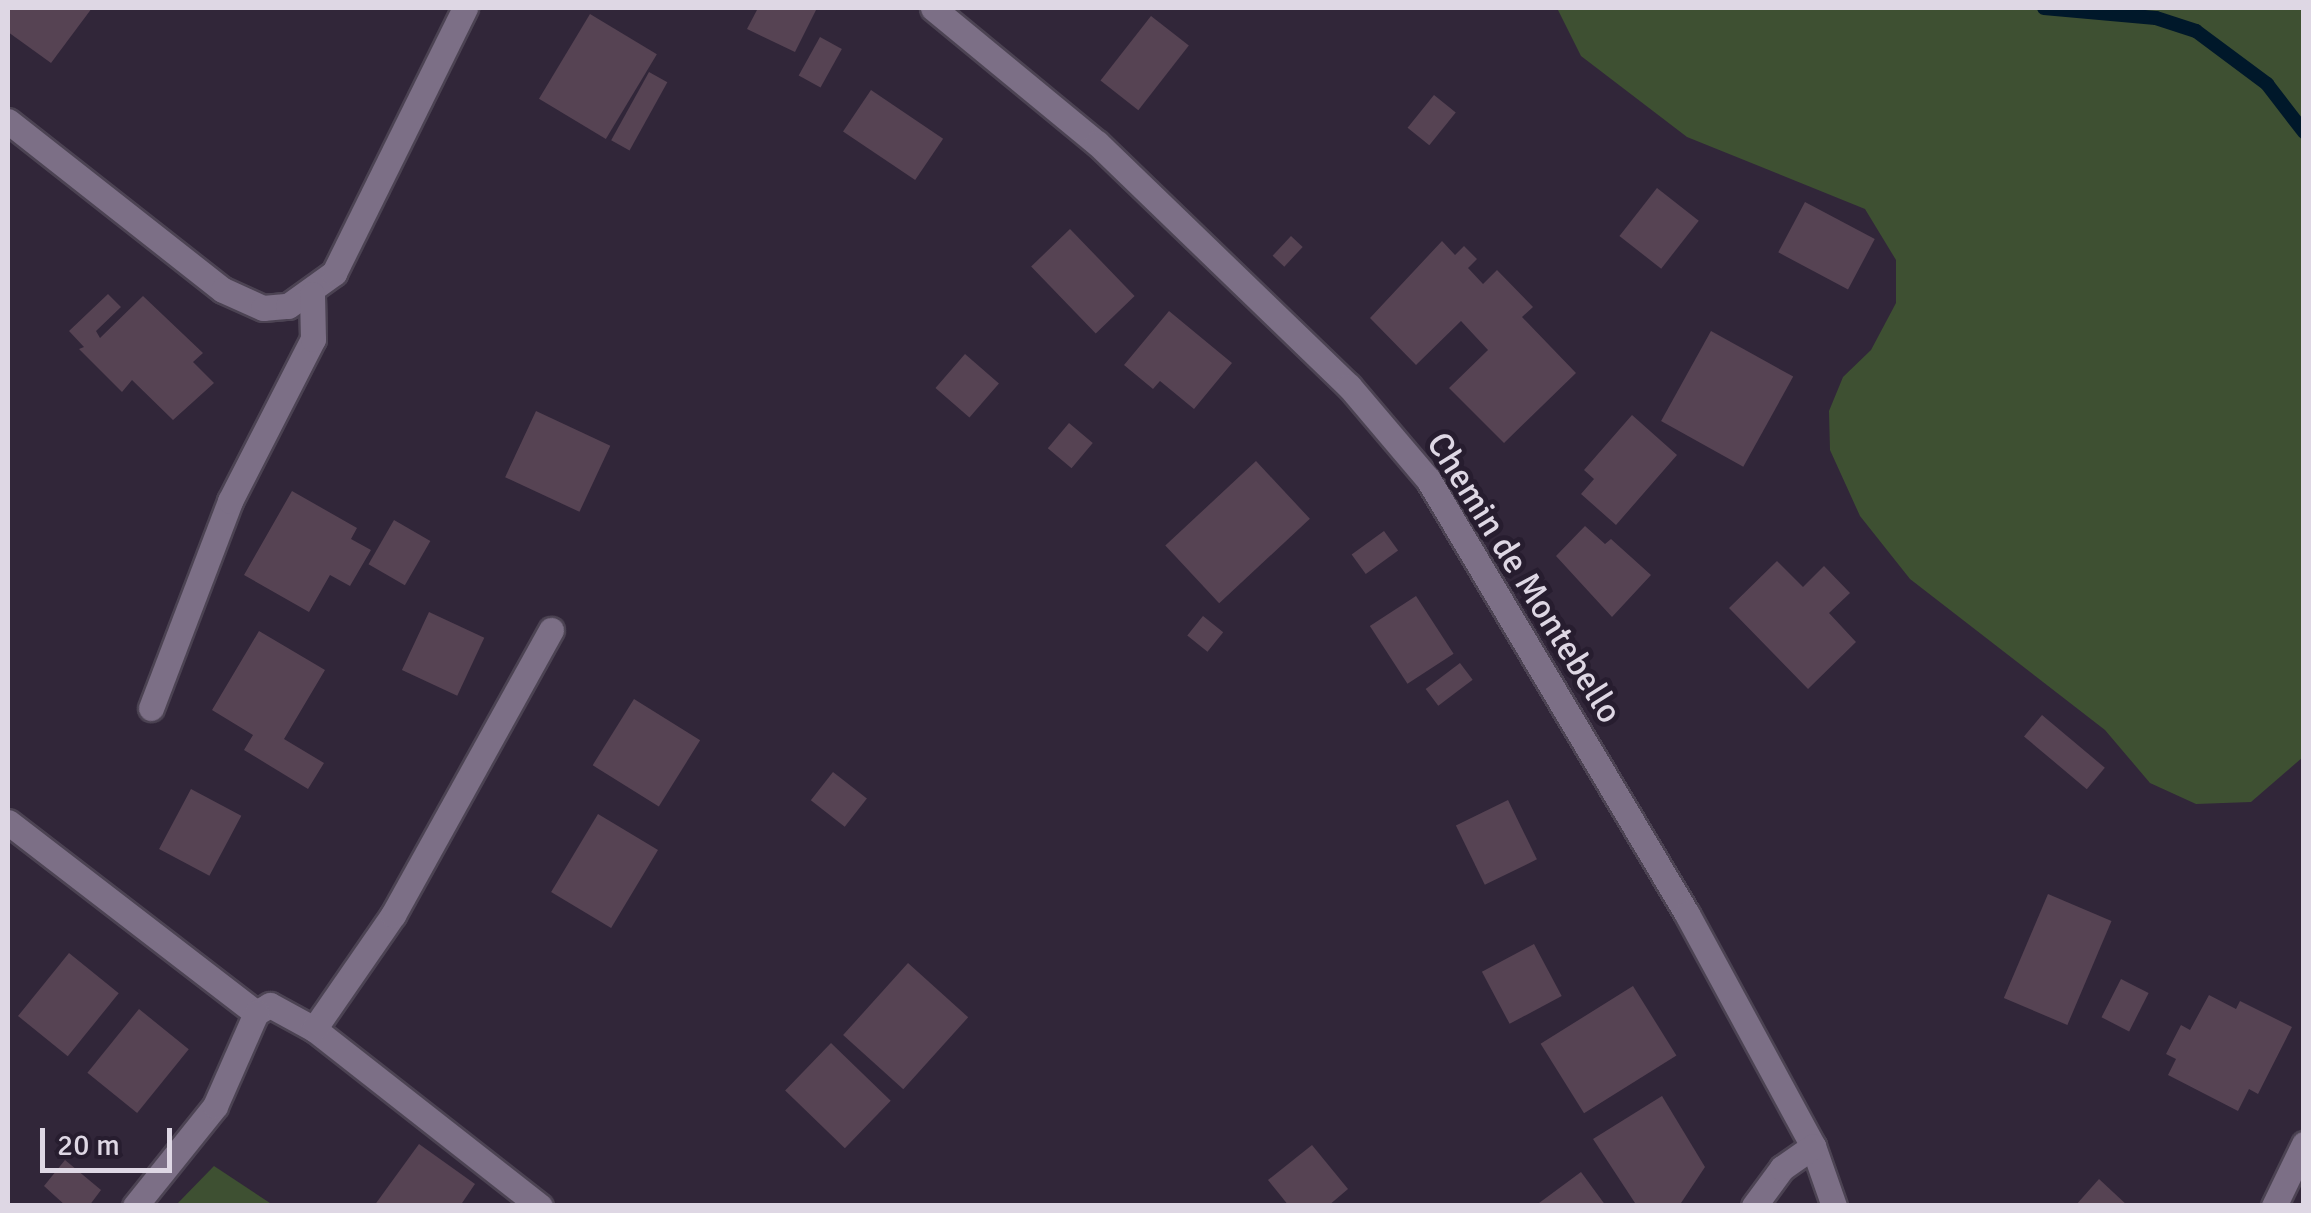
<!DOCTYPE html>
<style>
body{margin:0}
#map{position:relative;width:2311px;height:1213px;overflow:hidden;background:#312639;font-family:Signika,sans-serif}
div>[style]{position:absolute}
.green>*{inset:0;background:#3e5032}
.stream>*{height:14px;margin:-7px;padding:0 7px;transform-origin:7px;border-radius:7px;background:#00182a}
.building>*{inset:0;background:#564353;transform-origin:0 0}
.roads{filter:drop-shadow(2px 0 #4c4353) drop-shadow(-2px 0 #4c4353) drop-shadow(0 2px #4c4353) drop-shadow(0 -2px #4c4353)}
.minor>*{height:25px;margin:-12.5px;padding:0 12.5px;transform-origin:12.5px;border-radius:12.5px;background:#7c6f86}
span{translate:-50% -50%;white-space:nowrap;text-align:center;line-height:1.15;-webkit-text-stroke:10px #271d2f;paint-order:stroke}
.street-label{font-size:35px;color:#ded7e4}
.frame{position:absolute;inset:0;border:10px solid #ded7e4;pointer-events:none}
.scale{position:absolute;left:40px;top:1128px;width:132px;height:45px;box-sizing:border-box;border:5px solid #ded7e4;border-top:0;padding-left:12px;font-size:30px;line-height:35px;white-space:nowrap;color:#ded7e4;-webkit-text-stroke:8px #271d2f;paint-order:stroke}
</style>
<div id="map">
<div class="green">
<i style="clip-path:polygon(1557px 8px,2303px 8px,2303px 757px,2251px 802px,2196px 804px,2150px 783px,2105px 730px,1910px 579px,1860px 516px,1830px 450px,1829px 411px,1843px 377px,1871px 350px,1896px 303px,1896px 260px,1865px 209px,1687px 137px,1581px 56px)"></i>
<i style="clip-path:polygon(214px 1166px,273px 1205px,176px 1205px)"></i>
</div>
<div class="stream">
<i style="left:2044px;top:8px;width:112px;rotate:5.1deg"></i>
<i style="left:2156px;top:18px;width:42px;rotate:18deg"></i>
<i style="left:2196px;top:31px;width:89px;rotate:36.7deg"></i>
<i style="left:2267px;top:84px;width:61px;rotate:52.4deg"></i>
</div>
<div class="building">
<i style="clip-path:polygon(8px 8px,92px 8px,51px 63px,8px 32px)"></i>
<i style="clip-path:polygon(758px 8px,816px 10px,795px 52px,747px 29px)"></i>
<i style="left:590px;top:14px;width:78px;height:99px;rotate:31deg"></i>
<i style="left:1151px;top:16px;width:48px;height:82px;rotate:38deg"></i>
<i style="left:820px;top:37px;width:25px;height:44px;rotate:29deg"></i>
<i style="left:649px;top:72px;width:21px;height:78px;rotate:29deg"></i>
<i style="left:871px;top:90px;width:87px;height:50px;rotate:34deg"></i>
<i style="left:1434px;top:95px;width:28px;height:42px;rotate:39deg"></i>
<i style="left:1657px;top:188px;width:53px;height:61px;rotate:38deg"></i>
<i style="left:1805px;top:202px;width:79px;height:57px;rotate:28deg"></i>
<i style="left:1070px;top:229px;width:93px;height:54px;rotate:46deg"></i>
<i style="left:1291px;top:236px;width:16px;height:27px;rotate:43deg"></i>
<i style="clip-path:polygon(1442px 241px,1455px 255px,1464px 246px,1477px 259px,1468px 268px,1483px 284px,1497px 270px,1533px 307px,1522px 317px,1576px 373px,1504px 443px,1449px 388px,1488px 350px,1461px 321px,1416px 365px,1370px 318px)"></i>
<i style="clip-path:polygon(108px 294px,121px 307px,96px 331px,100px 338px,143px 296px,203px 353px,193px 362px,214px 383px,173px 420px,132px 380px,122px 392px,79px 349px,84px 347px,69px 331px)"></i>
<i style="clip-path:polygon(1169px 311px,1232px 363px,1194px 409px,1160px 381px,1153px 389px,1124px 365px)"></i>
<i style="left:1711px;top:331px;width:94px;height:103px;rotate:29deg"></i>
<i style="left:965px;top:354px;width:45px;height:45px;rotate:41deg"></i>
<i style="left:536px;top:411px;width:82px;height:73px;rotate:25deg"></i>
<i style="clip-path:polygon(1632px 415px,1677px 455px,1616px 525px,1581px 494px,1594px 479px,1584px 470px)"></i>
<i style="left:1069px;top:423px;width:31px;height:33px;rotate:40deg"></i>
<i style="left:1256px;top:461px;width:79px;height:124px;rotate:47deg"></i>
<i style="clip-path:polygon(292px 491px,357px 528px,351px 539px,371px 550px,350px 586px,330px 575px,309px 612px,244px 575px)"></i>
<i style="left:394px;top:520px;width:42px;height:51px;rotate:30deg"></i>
<i style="clip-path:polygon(1585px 526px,1605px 544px,1611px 539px,1651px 575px,1612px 617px,1556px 556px)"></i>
<i style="left:1384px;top:531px;width:24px;height:40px;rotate:54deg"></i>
<i style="clip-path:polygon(1777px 561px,1803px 587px,1824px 566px,1850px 593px,1829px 613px,1856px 642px,1808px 689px,1729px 608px)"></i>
<i style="left:1416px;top:596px;width:69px;height:55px;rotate:57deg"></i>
<i style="left:429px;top:612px;width:61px;height:64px;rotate:25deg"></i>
<i style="left:1203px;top:616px;width:26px;height:25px;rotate:39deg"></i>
<i style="clip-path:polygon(259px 631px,325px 670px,284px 739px,324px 763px,308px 789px,244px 750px,253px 735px,212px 710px)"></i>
<i style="left:1460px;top:663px;width:21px;height:43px;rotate:53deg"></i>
<i style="left:634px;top:699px;width:78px;height:78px;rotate:32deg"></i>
<i style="left:2042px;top:715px;width:82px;height:28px;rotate:40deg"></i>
<i style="left:833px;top:772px;width:43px;height:36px;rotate:38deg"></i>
<i style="left:191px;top:789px;width:57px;height:68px;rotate:28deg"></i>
<i style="left:1508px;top:800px;width:66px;height:58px;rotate:64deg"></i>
<i style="left:598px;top:814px;width:70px;height:91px;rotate:31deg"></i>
<i style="left:2048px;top:894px;width:69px;height:113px;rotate:23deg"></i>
<i style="left:1534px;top:944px;width:59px;height:59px;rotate:62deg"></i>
<i style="left:69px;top:953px;width:64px;height:81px;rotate:39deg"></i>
<i style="left:908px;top:963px;width:81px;height:97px;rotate:42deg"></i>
<i style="left:2121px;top:979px;width:31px;height:43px;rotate:27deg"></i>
<i style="left:1633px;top:986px;width:82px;height:109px;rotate:58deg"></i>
<i style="clip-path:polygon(2209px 995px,2236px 1009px,2240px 1001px,2292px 1027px,2258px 1094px,2249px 1089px,2238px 1111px,2168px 1075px,2176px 1059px,2166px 1054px,2181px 1025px,2190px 1030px)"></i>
<i style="left:139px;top:1009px;width:64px;height:82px;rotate:39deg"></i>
<i style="left:831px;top:1043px;width:83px;height:66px;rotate:44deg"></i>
<i style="clip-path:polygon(1662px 1096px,1705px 1167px,1679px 1206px,1637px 1206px,1593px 1139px)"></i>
<i style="clip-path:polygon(419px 1144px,475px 1184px,460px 1206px,374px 1206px)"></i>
<i style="clip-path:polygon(1312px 1145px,1348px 1189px,1328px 1206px,1289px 1206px,1268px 1180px)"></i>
<i style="clip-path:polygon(65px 1160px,101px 1190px,89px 1206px,66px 1206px,44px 1186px)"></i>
<i style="clip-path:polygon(1581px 1172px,1606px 1206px,1535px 1206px)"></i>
<i style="clip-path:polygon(2099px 1179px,2128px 1206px,2075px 1206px)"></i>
</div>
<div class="roads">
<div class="minor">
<i style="left:933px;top:8px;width:212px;rotate:39.5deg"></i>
<i style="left:1097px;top:143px;width:350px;rotate:44deg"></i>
<i style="left:1349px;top:386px;width:122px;rotate:49.7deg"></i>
<i style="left:1428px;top:479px;width:506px;rotate:59.23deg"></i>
<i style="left:1687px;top:914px;width:264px;rotate:61.5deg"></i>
<i style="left:1813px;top:1146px;width:64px;rotate:70.7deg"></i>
<i style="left:8px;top:121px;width:273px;rotate:38.2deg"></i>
<i style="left:223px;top:290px;width:44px;rotate:24.2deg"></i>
<i style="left:263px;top:308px;width:25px;rotate:-5deg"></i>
<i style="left:288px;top:306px;width:57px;rotate:-35.7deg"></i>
<i style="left:334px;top:273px;width:296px;rotate:-63.7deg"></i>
<i style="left:151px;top:708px;width:222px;rotate:-69.1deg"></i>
<i style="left:230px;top:501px;width:182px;rotate:-62.9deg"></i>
<i style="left:313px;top:339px;width:45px;rotate:-91.3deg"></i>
<i style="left:8px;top:822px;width:313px;rotate:37.6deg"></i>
<i style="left:256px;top:1013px;width:16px;rotate:-30deg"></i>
<i style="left:270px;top:1005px;width:50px;rotate:28.6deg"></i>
<i style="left:314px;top:1029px;width:287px;rotate:38.1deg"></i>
<i style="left:314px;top:1029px;width:139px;rotate:-55.3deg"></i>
<i style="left:393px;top:915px;width:326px;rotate:-61deg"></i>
<i style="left:135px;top:1206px;width:128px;rotate:-51.3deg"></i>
<i style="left:215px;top:1106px;width:102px;rotate:-66.2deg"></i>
<i style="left:1754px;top:1206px;width:47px;rotate:-53.6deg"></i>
<i style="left:1782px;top:1168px;width:38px;rotate:-35deg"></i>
<i style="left:2274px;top:1206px;width:69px;rotate:-64.2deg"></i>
</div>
</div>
<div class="street-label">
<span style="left:1524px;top:578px;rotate:58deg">Chemin de Montebello</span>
</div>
<div class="frame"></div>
<div class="scale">20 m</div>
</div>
